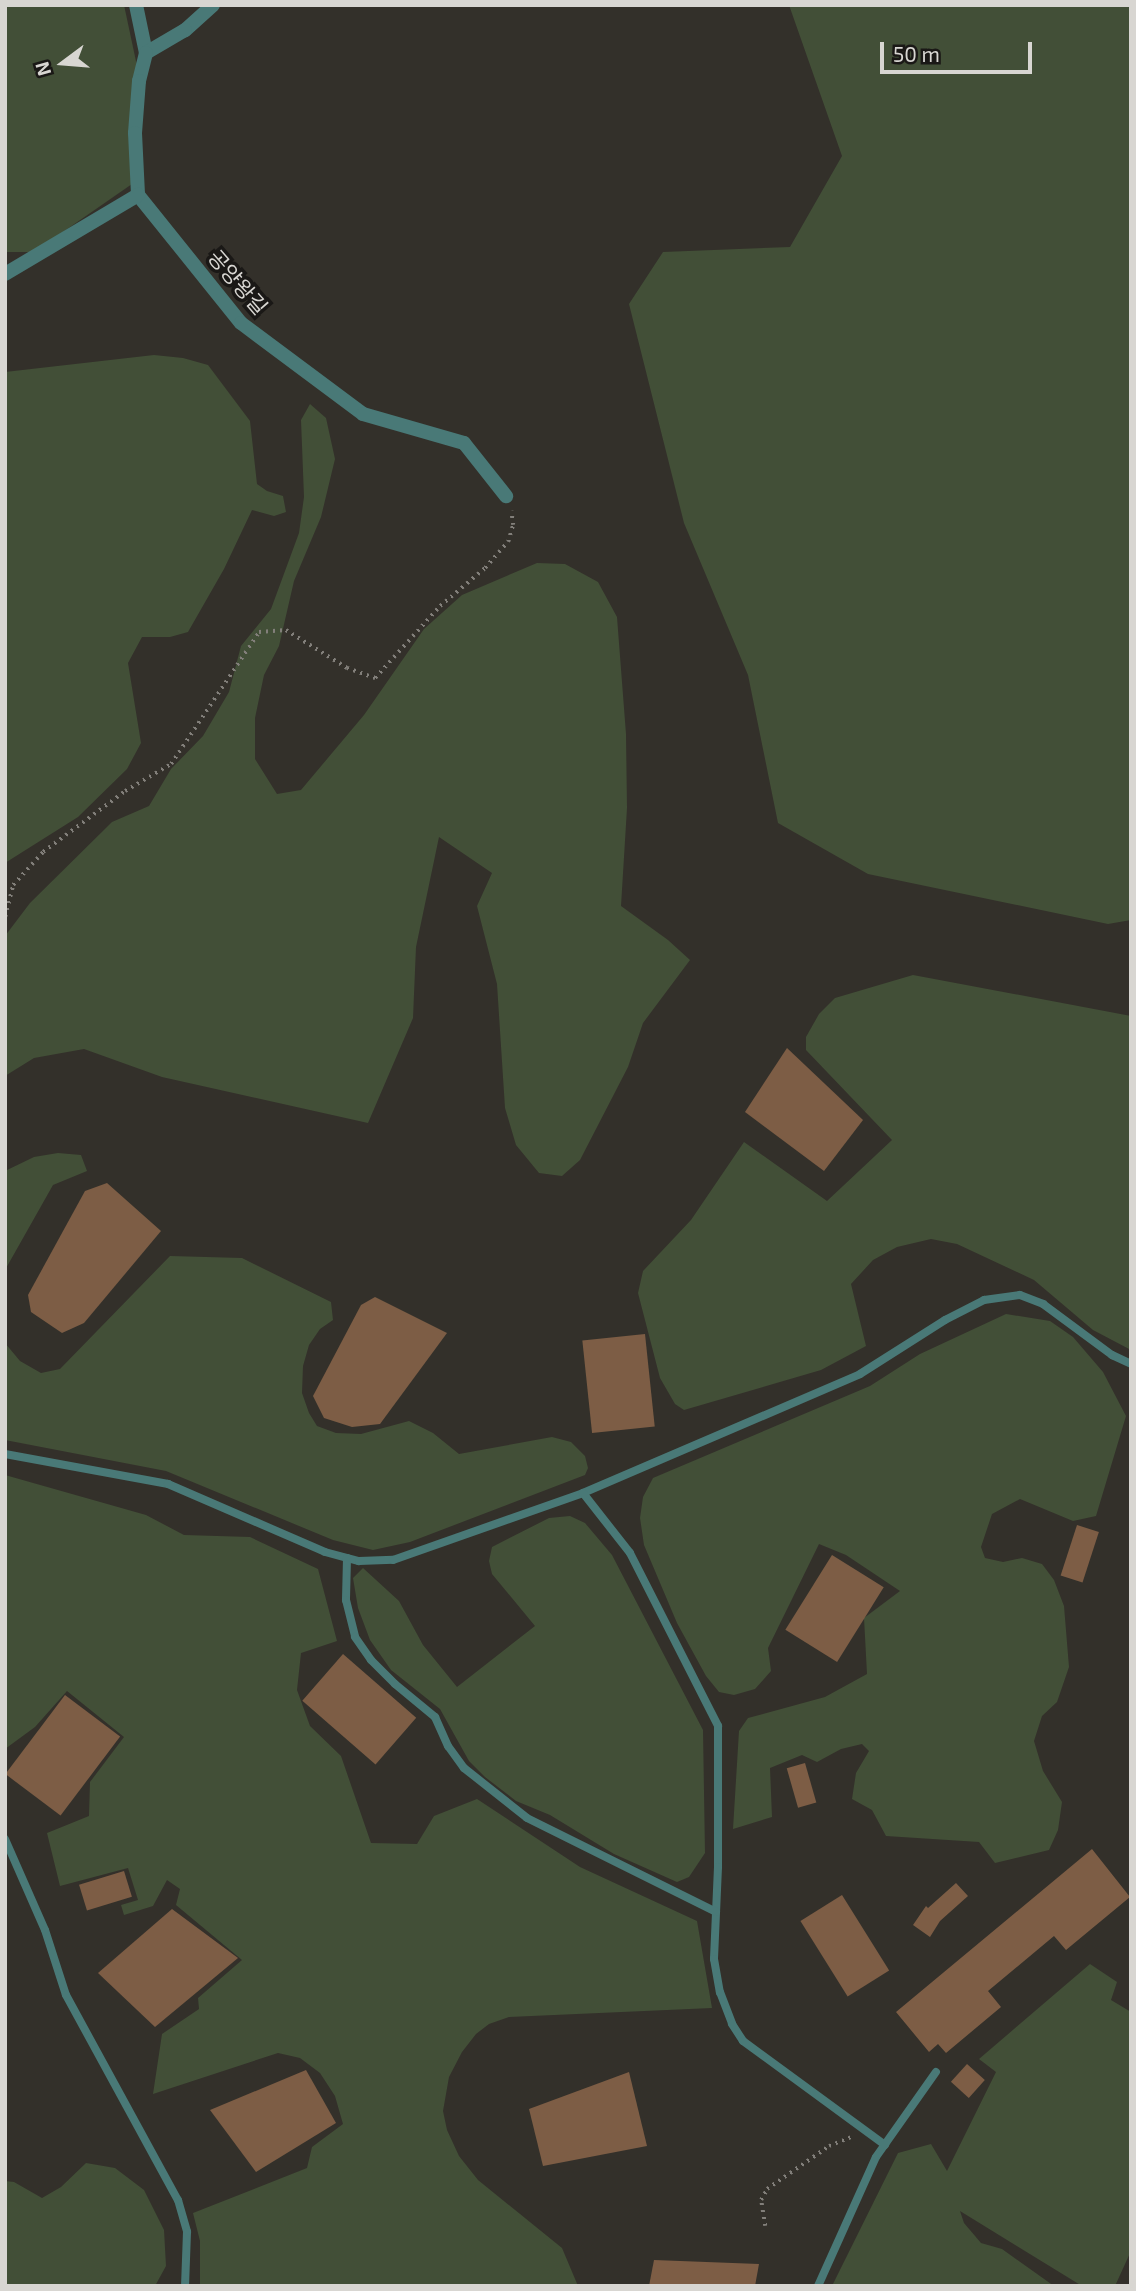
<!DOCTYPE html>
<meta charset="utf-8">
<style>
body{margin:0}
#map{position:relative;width:1136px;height:2291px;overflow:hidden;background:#33302a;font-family:"Exo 2","Noto Sans KR",sans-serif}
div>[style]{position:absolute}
.green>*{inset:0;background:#424f37}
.building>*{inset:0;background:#7d5d45;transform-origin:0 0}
.path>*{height:3.5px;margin-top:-1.75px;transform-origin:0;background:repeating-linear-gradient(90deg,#827f7a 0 2px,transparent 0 7px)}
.lane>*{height:8px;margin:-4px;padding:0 4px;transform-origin:4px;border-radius:4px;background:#497977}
.street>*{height:14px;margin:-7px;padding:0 7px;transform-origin:7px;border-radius:7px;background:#497977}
span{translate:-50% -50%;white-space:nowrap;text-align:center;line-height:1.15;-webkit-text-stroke:7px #1a1816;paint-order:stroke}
.street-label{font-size:21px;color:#d8d6d2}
.frame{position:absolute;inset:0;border:7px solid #d8d6d2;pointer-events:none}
.north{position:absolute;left:28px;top:28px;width:70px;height:70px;-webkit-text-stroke:5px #1a1816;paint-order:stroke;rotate:254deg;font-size:19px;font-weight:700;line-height:28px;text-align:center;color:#d8d6d2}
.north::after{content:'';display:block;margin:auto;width:24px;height:32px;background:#d8d6d2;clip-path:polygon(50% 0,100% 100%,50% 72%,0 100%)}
.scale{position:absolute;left:880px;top:42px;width:152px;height:32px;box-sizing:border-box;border:4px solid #d8d6d2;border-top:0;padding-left:9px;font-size:21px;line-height:24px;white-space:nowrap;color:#d8d6d2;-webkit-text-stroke:5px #1a1816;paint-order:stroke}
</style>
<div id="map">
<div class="green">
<i style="clip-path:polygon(5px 5px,124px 5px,140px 80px,132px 184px,34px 252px,5px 252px)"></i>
<i style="clip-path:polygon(789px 5px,1131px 5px,1131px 920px,1108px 924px,868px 874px,778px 823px,748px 675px,684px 523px,629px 304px,663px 252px,790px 247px,842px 156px)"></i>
<i style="clip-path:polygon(154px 355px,183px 358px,208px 365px,250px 421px,257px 484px,267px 491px,283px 496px,286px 512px,274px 516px,252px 510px,224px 569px,188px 632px,170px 637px,142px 637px,128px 663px,141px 743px,127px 769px,78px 817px,5px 863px,5px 372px)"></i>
<i style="clip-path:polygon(310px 404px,326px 418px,335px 459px,321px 517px,294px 581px,279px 646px,264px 675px,255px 718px,255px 759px,277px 794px,301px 790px,364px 715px,424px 629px,462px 595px,537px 563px,565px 564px,598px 582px,617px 617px,626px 734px,627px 808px,621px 906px,668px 940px,690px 960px,643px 1023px,628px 1067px,580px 1160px,562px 1176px,539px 1173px,516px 1145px,505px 1108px,497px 984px,477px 906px,492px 873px,439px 837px,416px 947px,413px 1018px,368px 1123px,162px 1077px,84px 1049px,34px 1058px,5px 1076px,5px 936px,30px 903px,112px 822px,149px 806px,171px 769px,203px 736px,229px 692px,241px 646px,271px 609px,299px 533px,304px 497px,301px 420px)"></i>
<i style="clip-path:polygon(913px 975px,1131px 1016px,1131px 1350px,1093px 1330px,1034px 1280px,957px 1244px,931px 1239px,897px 1247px,873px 1260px,851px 1284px,866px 1346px,821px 1370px,684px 1410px,675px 1404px,660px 1378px,638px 1293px,643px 1271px,691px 1220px,744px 1142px,827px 1201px,892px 1140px,806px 1050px,806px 1037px,819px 1014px,835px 998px)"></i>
<i style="clip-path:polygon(58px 1153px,81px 1155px,87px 1171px,53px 1185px,5px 1270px,5px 1171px,34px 1157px)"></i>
<i style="clip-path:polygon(170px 1256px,242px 1258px,331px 1302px,333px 1320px,320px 1329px,309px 1345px,303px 1366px,302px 1393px,309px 1413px,317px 1426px,336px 1433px,361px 1434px,409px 1421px,433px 1433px,459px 1454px,552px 1437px,571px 1442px,585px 1456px,588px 1468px,585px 1475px,410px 1542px,373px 1550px,333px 1540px,166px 1471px,5px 1440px,5px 1343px,20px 1361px,41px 1373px,60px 1369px)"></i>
<i style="clip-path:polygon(1006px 1314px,1050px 1321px,1073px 1337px,1103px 1372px,1126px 1416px,1096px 1516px,1073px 1521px,1020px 1499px,992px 1514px,981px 1547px,985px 1558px,1003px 1562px,1022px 1558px,1042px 1564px,1054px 1580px,1064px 1606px,1069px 1667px,1057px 1702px,1042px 1716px,1034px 1741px,1043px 1771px,1062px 1802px,1058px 1830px,1049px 1850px,995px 1863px,979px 1842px,886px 1836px,872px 1810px,852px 1799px,856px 1773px,869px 1751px,862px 1744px,841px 1749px,817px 1762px,802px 1755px,770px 1768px,772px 1817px,733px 1829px,739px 1731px,748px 1718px,825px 1697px,867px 1674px,864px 1618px,900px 1591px,846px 1555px,819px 1544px,768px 1648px,771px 1671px,755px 1689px,734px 1695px,719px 1692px,706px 1676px,677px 1623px,644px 1545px,640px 1518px,643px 1497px,653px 1478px,870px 1386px,920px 1354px)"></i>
<i style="clip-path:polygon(5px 1475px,146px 1515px,184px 1535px,250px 1537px,318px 1569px,337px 1641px,301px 1653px,297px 1690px,310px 1726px,341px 1756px,371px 1843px,417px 1844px,434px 1816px,477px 1799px,580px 1867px,697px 1921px,712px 2008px,509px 2017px,489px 2024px,476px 2034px,462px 2052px,449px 2077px,443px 2111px,447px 2130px,459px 2156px,478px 2180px,562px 2248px,578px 2286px,200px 2286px,200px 2241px,193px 2213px,307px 2168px,312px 2147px,343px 2124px,335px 2096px,320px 2073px,300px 2058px,278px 2053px,153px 2094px,162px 2034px,199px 2009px,198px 1998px,242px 1960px,176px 1905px,180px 1889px,167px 1880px,153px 1906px,124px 1915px,121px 1905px,138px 1900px,128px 1868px,60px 1886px,47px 1833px,89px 1816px,90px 1782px,124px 1737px,67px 1691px,35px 1727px,5px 1749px)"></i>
<i style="clip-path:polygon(570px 1516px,585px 1523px,612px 1555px,703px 1730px,705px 1853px,689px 1877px,677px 1882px,614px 1854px,550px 1815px,516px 1801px,485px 1777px,469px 1761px,440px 1709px,391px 1670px,370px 1640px,358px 1608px,353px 1578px,363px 1568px,399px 1601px,423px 1645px,457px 1687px,535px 1626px,492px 1574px,489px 1561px,492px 1547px,549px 1518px)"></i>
<i style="clip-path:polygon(1090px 1964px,1117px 1982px,1111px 2000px,1131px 2012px,1131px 2251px,1115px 2286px,1082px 2286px,960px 2211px,964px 2223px,981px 2243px,1002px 2249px,1054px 2286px,832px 2286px,898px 2153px,931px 2144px,947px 2171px,996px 2072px,979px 2059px)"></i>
<i style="clip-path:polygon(86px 2163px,115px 2168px,144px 2190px,164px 2230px,166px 2266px,155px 2286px,5px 2286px,5px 2181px,14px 2182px,42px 2198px,61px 2187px)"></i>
</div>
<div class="building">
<i style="clip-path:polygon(787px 1048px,863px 1120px,824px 1171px,745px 1112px)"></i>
<i style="clip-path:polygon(107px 1183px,161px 1231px,84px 1323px,62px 1333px,31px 1312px,28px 1295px,85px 1191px)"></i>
<i style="clip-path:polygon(375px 1297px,447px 1333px,380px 1424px,352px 1427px,324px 1418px,313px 1396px,361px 1305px)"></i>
<i style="left:645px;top:1334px;width:93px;height:63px;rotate:84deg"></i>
<i style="left:1077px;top:1525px;width:23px;height:53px;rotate:18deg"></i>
<i style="left:832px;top:1555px;width:61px;height:88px;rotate:32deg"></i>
<i style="left:343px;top:1654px;width:97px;height:62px;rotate:41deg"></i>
<i style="left:65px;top:1695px;width:69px;height:99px;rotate:37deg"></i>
<i style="left:805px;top:1763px;width:41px;height:19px;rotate:74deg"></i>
<i style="clip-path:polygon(1092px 1849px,1130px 1897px,1066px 1950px,1054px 1936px,988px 1991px,1001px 2007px,946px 2053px,938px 2044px,929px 2052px,896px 2012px)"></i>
<i style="left:124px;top:1871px;width:27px;height:47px;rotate:73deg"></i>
<i style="clip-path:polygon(956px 1883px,968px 1896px,940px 1921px,930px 1937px,913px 1925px,926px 1906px,928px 1908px)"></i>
<i style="left:842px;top:1895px;width:89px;height:49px;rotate:58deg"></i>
<i style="clip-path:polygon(172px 1909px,238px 1958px,155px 2027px,98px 1973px)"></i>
<i style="left:967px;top:2064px;width:24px;height:24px;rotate:42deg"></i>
<i style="clip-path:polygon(306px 2070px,336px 2123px,256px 2172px,210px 2110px)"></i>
<i style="clip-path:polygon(629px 2072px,647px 2146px,543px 2166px,529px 2109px)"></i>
<i style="clip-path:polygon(654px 2260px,759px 2264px,755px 2286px,649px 2286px)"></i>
</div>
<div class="path">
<i style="left:5px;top:917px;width:33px;rotate:-76deg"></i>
<i style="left:13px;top:885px;width:45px;rotate:-47.7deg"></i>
<i style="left:43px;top:852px;width:102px;rotate:-36.6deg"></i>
<i style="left:125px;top:791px;width:53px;rotate:-30.4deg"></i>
<i style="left:171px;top:764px;width:159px;rotate:-56.3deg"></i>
<i style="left:259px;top:632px;width:27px;rotate:-4deg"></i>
<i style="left:286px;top:630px;width:72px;rotate:31.9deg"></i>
<i style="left:347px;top:668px;width:30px;rotate:20deg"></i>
<i style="left:375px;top:678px;width:97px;rotate:-47.9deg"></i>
<i style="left:440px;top:606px;width:59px;rotate:-40.2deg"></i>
<i style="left:485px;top:568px;width:35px;rotate:-49deg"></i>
<i style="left:508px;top:542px;width:18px;rotate:-74deg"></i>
<i style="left:513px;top:525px;width:14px;rotate:-98deg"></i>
<i style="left:765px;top:2226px;width:26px;rotate:-99deg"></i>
<i style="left:761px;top:2200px;width:13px;rotate:-61deg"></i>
<i style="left:767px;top:2189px;width:75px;rotate:-34.7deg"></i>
<i style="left:829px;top:2146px;width:24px;rotate:-22deg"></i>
</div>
<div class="lane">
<i style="left:5px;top:1454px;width:166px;rotate:10.4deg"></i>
<i style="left:168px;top:1484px;width:171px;rotate:23.4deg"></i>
<i style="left:325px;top:1552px;width:35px;rotate:15deg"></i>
<i style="left:359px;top:1561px;width:34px;rotate:-2deg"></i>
<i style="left:393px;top:1560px;width:201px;rotate:-19.4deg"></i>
<i style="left:583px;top:1493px;width:301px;rotate:-23.2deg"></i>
<i style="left:860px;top:1374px;width:101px;rotate:-32.4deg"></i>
<i style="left:945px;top:1320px;width:44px;rotate:-27.1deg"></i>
<i style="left:984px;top:1300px;width:36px;rotate:-8deg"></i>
<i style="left:1020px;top:1295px;width:25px;rotate:21deg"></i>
<i style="left:1043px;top:1304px;width:86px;rotate:36.5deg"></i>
<i style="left:1112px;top:1355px;width:21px;rotate:25deg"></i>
<i style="left:583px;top:1493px;width:76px;rotate:51.9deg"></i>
<i style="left:630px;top:1553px;width:194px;rotate:63deg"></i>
<i style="left:718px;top:1726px;width:141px;rotate:90deg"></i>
<i style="left:718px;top:1867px;width:92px;rotate:92.5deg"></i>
<i style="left:714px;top:1959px;width:34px;rotate:80deg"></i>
<i style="left:720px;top:1992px;width:34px;rotate:69deg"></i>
<i style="left:732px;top:2024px;width:20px;rotate:57deg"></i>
<i style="left:743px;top:2041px;width:176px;rotate:36.2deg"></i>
<i style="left:347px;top:1558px;width:42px;rotate:91.4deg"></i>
<i style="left:346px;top:1600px;width:38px;rotate:76deg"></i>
<i style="left:355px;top:1637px;width:28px;rotate:55deg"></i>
<i style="left:371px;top:1660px;width:34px;rotate:45deg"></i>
<i style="left:395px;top:1684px;width:52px;rotate:39.5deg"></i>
<i style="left:435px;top:1717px;width:32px;rotate:66deg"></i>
<i style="left:448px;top:1746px;width:27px;rotate:54deg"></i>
<i style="left:464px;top:1768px;width:80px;rotate:38.4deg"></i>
<i style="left:527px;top:1818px;width:211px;rotate:26.4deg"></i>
<i style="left:5px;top:1839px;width:99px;rotate:66.3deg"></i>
<i style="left:45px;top:1930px;width:68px;rotate:72.1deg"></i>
<i style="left:66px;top:1995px;width:234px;rotate:61.4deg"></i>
<i style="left:178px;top:2200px;width:33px;rotate:74deg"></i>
<i style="left:187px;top:2232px;width:54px;rotate:92.1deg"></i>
<i style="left:818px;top:2286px;width:141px;rotate:-65.8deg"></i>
<i style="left:876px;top:2157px;width:104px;rotate:-54.8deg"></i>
</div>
<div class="street">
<i style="left:136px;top:5px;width:49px;rotate:78.2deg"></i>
<i style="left:213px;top:5px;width:38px;rotate:138deg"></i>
<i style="left:185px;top:30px;width:45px;rotate:149.5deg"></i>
<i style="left:146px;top:53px;width:29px;rotate:104deg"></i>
<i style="left:139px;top:81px;width:52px;rotate:94.4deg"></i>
<i style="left:135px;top:133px;width:62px;rotate:87.2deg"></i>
<i style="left:138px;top:195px;width:164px;rotate:51.2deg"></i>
<i style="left:241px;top:323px;width:152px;rotate:36.7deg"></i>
<i style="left:363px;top:414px;width:105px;rotate:16deg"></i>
<i style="left:464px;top:443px;width:68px;rotate:51.6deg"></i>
<i style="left:5px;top:274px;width:155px;rotate:-30.7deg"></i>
</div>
<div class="street-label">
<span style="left:238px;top:282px;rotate:49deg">공양왕길</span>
</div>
<div class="frame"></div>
<div class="north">N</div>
<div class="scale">50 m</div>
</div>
